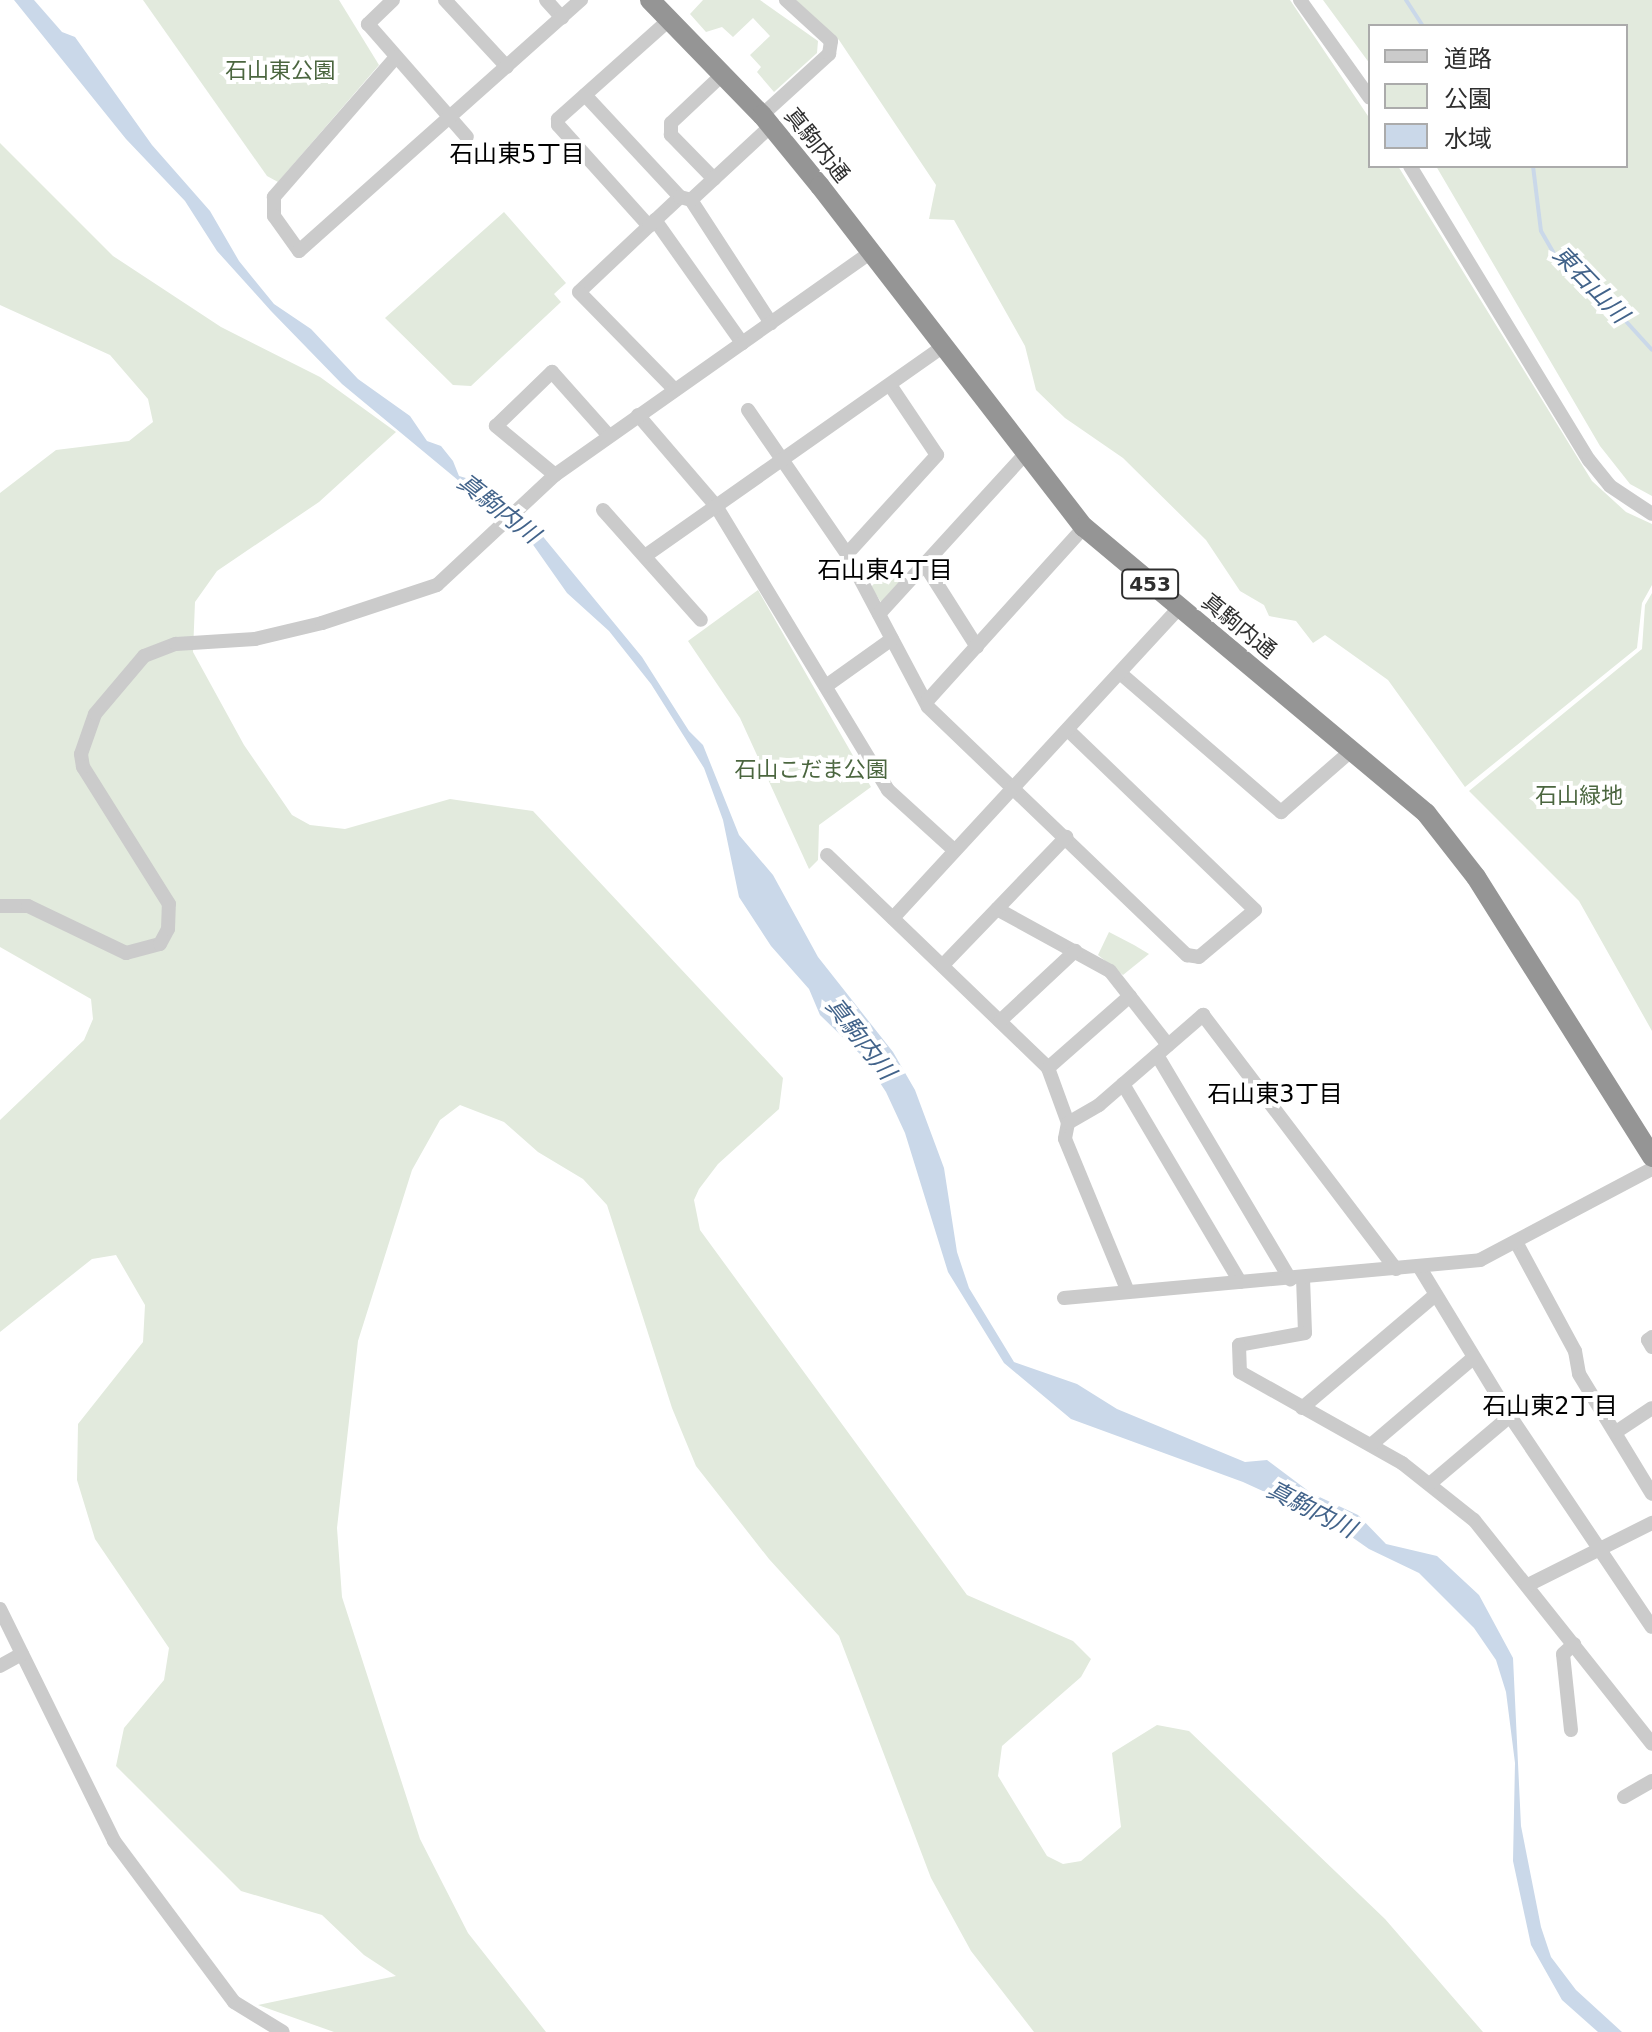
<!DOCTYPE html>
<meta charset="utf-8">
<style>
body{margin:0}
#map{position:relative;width:1652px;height:2032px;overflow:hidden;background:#fff;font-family:"DejaVu Sans","Noto Sans JP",sans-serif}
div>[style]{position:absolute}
.green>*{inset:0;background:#e2eadd}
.water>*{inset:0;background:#cad8e9}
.stream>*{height:4px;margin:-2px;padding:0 2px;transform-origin:2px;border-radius:2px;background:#cad8e9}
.minor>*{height:14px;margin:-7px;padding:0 7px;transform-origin:7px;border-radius:7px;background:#cbcbcb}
.highway>*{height:20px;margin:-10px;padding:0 10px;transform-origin:10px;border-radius:10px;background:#959595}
span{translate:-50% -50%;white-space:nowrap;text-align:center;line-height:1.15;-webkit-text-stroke:8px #fff;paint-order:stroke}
.shield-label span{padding:2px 6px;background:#fff;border:2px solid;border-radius:6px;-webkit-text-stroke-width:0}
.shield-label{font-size:20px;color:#2e2e2e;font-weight:700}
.park-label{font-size:22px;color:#4b663f}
.street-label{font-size:22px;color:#2e2e2e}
.neighbourhood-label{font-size:24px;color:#000}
.water-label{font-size:24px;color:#42638a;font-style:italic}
.legend{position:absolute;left:1368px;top:24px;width:260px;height:144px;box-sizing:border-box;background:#fff;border:2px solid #ababab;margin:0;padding:10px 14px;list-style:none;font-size:24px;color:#2e2e2e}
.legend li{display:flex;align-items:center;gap:16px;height:40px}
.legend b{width:40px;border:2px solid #ababab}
</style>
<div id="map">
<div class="green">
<i style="clip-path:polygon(143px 0,339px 0,379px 65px,278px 182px,267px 176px)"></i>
<i style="clip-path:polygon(703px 0,760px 0,818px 41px,817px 53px,774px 92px,757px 72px,761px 67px,750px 55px,770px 36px,753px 18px,733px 37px,722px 27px,706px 32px,690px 14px)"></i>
<i style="clip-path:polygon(796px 0,1290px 0,1370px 119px,1370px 166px,1398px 166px,1592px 481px,1626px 512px,1652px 524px,1652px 585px,1642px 603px,1637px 648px,1465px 787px,1388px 680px,1325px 635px,1313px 643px,1296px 621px,1269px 616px,1264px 605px,1240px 591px,1206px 540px,1123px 458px,1065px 418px,1036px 390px,1025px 346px,954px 220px,929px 219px,936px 185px,839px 40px)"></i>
<i style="clip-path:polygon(1323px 0,1652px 0,1652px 496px,1630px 484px,1600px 446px,1436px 166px,1626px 166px,1626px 26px,1370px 26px,1370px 64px)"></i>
<i style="clip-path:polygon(0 143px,113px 256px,221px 327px,320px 377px,396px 432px,319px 502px,217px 571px,195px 602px,193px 652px,244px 745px,292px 815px,310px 825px,345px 829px,450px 799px,533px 811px,783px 1078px,779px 1109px,718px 1164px,699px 1189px,694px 1200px,700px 1230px,967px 1595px,1073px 1641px,1091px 1659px,1081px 1677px,1002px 1746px,998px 1776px,1047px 1856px,1063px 1864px,1081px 1861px,1121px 1827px,1112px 1753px,1157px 1725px,1189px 1731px,1385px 1919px,1483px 2032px,1034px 2032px,971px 1951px,931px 1878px,839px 1636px,769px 1559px,696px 1466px,672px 1408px,607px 1205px,583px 1179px,538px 1152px,504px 1122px,460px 1105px,440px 1120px,412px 1170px,358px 1341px,337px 1528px,342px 1597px,420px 1839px,468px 1933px,546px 2032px,334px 2032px,258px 2005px,396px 1976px,364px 1955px,322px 1915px,241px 1891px,116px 1766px,124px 1728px,164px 1680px,169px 1648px,95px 1539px,77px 1480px,78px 1424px,143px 1342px,145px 1305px,116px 1255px,92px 1259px,0 1332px,0 1120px,84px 1040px,93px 1019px,91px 999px,0 947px,0 493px,56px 450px,129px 441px,153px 422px,148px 399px,110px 355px,0 305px)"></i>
<i style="clip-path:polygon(504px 212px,566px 283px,554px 294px,561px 302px,471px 386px,453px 385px,385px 318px)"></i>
<i style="clip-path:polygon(890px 567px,902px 579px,881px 602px,871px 587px)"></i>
<i style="clip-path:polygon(758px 590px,871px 787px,819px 825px,818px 860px,809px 869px,740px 718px,688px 641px)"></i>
<i style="clip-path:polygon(1652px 593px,1652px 1031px,1579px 901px,1469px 791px,1642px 649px,1645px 605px)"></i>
<i style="clip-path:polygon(1109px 932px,1134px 945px,1149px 954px,1123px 975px,1098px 955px)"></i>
</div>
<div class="water">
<i style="clip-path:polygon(14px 0,34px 0,62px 32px,75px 37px,152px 145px,210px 211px,239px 261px,274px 304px,311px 329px,358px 379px,410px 416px,427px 441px,441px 446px,453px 461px,459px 476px,483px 483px,531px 522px,642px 657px,689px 731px,703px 745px,739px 835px,773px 875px,818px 957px,893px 1052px,915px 1090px,944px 1168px,957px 1252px,969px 1288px,1014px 1362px,1077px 1384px,1117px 1409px,1245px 1462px,1267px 1460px,1311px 1493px,1358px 1515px,1386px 1544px,1437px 1556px,1479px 1595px,1513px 1658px,1521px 1826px,1541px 1927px,1551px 1957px,1576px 1990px,1622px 2032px,1598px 2032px,1562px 2000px,1531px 1945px,1513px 1861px,1515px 1763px,1506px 1692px,1496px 1660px,1474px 1628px,1419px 1573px,1369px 1549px,1329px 1521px,1243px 1482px,1071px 1419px,1004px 1363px,948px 1272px,905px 1133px,886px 1092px,863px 1057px,820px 1015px,809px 989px,771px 946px,739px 897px,723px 820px,704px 768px,651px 684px,609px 631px,567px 593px,529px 539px,342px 384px,271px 311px,217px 251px,185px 201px,126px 139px)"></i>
</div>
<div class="stream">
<i style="left:1406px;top:0;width:31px;rotate:57deg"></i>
<i style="left:1533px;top:166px;width:65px;rotate:83deg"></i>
<i style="left:1541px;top:231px;width:28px;rotate:60deg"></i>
<i style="left:1555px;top:255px;width:62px;rotate:40.4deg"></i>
<i style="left:1602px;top:295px;width:74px;rotate:47.7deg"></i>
</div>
<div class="minor">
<i style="left:393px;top:0;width:35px;rotate:136deg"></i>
<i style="left:368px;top:24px;width:150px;rotate:48.8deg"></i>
<i style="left:445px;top:0;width:91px;rotate:47.2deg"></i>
<i style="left:546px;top:0;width:24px;rotate:48deg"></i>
<i style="left:1300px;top:0;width:120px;rotate:54.5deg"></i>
<i style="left:669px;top:20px;width:149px;rotate:138.3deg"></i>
<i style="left:558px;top:119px;width:6px;rotate:90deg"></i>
<i style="left:558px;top:125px;width:136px;rotate:48deg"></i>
<i style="left:649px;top:226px;width:96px;rotate:136.7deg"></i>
<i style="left:579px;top:292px;width:137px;rotate:45.6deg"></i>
<i style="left:396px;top:57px;width:186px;rotate:131.1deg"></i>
<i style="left:274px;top:197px;width:19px;rotate:90deg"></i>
<i style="left:274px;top:216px;width:43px;rotate:54.5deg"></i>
<i style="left:299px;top:251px;width:378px;rotate:-41.7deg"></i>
<i style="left:585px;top:95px;width:139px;rotate:47deg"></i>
<i style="left:762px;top:115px;width:91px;rotate:-42.3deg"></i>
<i style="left:829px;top:54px;width:13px;rotate:-81deg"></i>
<i style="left:831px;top:41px;width:61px;rotate:-137.7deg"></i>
<i style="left:1410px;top:166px;width:344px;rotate:58.7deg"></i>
<i style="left:1589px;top:460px;width:33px;rotate:51deg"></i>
<i style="left:1610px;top:486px;width:50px;rotate:33.7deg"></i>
<i style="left:714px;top:179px;width:62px;rotate:-134.3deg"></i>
<i style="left:671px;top:135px;width:12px;rotate:-90deg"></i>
<i style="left:671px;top:123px;width:71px;rotate:-43.3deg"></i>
<i style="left:691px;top:200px;width:147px;rotate:57deg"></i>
<i style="left:655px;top:220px;width:151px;rotate:54.7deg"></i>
<i style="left:649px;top:226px;width:42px;rotate:-43.1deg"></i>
<i style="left:680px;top:197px;width:11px;rotate:15deg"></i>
<i style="left:691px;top:200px;width:109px;rotate:-42.8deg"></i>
<i style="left:748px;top:410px;width:175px;rotate:55.5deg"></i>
<i style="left:847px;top:554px;width:173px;rotate:62.1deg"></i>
<i style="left:928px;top:707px;width:359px;rotate:43.8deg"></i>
<i style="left:1187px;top:955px;width:12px;rotate:9deg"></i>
<i style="left:1199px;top:957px;width:73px;rotate:-40deg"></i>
<i style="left:1255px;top:910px;width:260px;rotate:-136.1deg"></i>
<i style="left:638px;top:415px;width:120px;rotate:49.4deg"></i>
<i style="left:716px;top:506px;width:332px;rotate:58.8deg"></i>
<i style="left:888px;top:790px;width:89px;rotate:42.3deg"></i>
<i style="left:555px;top:475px;width:77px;rotate:-140.3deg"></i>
<i style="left:496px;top:426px;width:78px;rotate:-44deg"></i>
<i style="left:552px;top:372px;width:86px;rotate:48.3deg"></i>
<i style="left:603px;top:510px;width:147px;rotate:48.3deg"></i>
<i style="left:847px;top:554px;width:134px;rotate:-47.7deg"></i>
<i style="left:937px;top:455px;width:84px;rotate:-123.9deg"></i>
<i style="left:645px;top:556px;width:365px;rotate:-35.1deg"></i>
<i style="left:925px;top:565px;width:97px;rotate:57.6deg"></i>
<i style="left:879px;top:614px;width:215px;rotate:-47.6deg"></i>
<i style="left:1120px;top:673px;width:213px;rotate:40.8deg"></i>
<i style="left:1281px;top:812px;width:94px;rotate:-41.1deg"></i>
<i style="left:826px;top:686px;width:81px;rotate:-35.5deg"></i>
<i style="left:927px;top:701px;width:234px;rotate:-47.9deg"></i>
<i style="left:827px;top:855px;width:307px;rotate:43.9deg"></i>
<i style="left:1048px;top:1068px;width:59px;rotate:70deg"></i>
<i style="left:1068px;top:1123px;width:16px;rotate:101deg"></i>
<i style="left:1065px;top:1139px;width:165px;rotate:67.6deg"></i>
<i style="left:0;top:906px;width:28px"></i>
<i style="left:28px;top:906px;width:109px;rotate:25.6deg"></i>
<i style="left:126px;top:953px;width:35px;rotate:-15deg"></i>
<i style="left:160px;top:944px;width:17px;rotate:-62deg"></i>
<i style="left:168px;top:929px;width:25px;rotate:-88deg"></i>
<i style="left:169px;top:904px;width:162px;rotate:-122.1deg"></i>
<i style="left:83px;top:767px;width:13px;rotate:-99deg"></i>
<i style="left:81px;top:754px;width:42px;rotate:-70.7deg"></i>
<i style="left:95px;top:714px;width:76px;rotate:-49.8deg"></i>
<i style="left:144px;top:656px;width:34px;rotate:-21deg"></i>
<i style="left:176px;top:644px;width:79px;rotate:-3.6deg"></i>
<i style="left:255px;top:639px;width:69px;rotate:-13.4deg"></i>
<i style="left:322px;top:623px;width:121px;rotate:-18.3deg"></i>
<i style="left:437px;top:585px;width:161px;rotate:-43deg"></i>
<i style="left:555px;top:475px;width:387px;rotate:-35.2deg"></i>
<i style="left:997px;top:909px;width:129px;rotate:28.8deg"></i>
<i style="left:1110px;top:971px;width:94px;rotate:51.9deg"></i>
<i style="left:893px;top:918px;width:422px;rotate:-47.3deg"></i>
<i style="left:943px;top:965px;width:178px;rotate:-46.1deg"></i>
<i style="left:1000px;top:1021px;width:103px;rotate:-43deg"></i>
<i style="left:1157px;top:1055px;width:261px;rotate:59.3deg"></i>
<i style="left:1048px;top:1068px;width:109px;rotate:-41.3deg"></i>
<i style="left:1123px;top:1084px;width:230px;rotate:59.4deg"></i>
<i style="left:1068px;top:1123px;width:36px;rotate:-30deg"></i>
<i style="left:1099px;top:1105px;width:138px;rotate:-40.9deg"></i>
<i style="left:1203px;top:1015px;width:319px;rotate:52.8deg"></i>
<i style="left:1516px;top:1242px;width:124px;rotate:61.6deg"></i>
<i style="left:1575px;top:1351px;width:23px;rotate:80deg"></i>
<i style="left:1579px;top:1374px;width:140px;rotate:58.7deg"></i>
<i style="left:1420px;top:1268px;width:173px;rotate:58.7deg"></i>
<i style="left:1510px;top:1416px;width:254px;rotate:56.1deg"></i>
<i style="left:1303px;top:1278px;width:55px;rotate:87.9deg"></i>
<i style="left:1305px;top:1333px;width:67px;rotate:169.7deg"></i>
<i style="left:1239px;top:1345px;width:27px;rotate:88deg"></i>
<i style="left:1240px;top:1372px;width:186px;rotate:29.3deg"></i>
<i style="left:1402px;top:1463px;width:92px;rotate:38.4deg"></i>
<i style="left:1474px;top:1520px;width:286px;rotate:51.5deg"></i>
<i style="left:1064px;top:1298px;width:418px;rotate:-5.2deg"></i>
<i style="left:1480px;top:1260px;width:195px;rotate:-27.9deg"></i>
<i style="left:1652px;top:1337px;width:5px;rotate:143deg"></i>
<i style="left:1648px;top:1340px;width:8px;rotate:60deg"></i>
<i style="left:1302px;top:1408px;width:173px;rotate:-40.3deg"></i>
<i style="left:1616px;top:1432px;width:43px;rotate:-33.7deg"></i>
<i style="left:1372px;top:1444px;width:133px;rotate:-40.4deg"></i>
<i style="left:1432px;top:1482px;width:102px;rotate:-40.2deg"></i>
<i style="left:1528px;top:1585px;width:139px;rotate:-26.6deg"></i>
<i style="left:0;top:1609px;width:258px;rotate:63.8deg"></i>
<i style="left:114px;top:1841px;width:201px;rotate:53.3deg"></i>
<i style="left:234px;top:2002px;width:57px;rotate:31.5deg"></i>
<i style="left:0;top:1666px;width:25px;rotate:-29deg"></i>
<i style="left:1571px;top:1730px;width:76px;rotate:-96deg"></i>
<i style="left:1563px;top:1654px;width:15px;rotate:-42deg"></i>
<i style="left:1624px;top:1797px;width:32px;rotate:-30deg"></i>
</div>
<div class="highway">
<i style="left:650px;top:0;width:161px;rotate:45.8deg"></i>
<i style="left:762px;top:115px;width:92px;rotate:50.8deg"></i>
<i style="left:820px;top:186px;width:431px;rotate:52.3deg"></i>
<i style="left:1084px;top:527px;width:446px;rotate:39.9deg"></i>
<i style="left:1426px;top:813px;width:81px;rotate:52deg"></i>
<i style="left:1476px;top:877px;width:331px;rotate:57.8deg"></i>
</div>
<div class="shield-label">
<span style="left:1150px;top:584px">453</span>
</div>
<div class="park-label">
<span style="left:280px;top:71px">石山東公園</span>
<span style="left:811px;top:770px">石山こだま公園</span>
<span style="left:1579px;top:796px">石山緑地</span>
</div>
<div class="street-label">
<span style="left:817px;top:145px;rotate:51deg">真駒内通</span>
<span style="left:1239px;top:626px;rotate:39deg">真駒内通</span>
</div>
<div class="neighbourhood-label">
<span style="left:517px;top:155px">石山東5丁目</span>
<span style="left:885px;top:571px">石山東4丁目</span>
<span style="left:1275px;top:1095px">石山東3丁目</span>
<span style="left:1550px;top:1407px">石山東2丁目</span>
</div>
<div class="water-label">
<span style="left:1590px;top:285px;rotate:46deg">東石山川</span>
<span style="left:498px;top:509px;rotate:38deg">真駒内川</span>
<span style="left:860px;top:1039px;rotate:52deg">真駒内川</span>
<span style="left:1311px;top:1510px;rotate:27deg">真駒内川</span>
</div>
<ul class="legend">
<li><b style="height:10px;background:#cbcbcb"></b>道路</li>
<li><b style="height:22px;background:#e2eadd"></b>公園</li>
<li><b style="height:22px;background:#cad8e9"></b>水域</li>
</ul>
</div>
